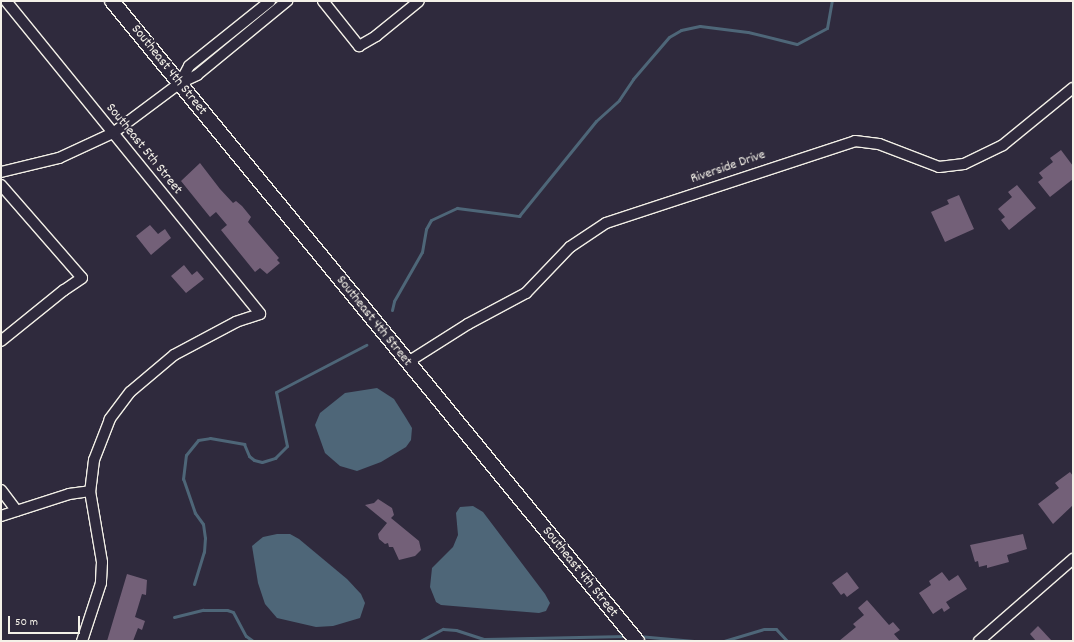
<!DOCTYPE html>
<style>
body{margin:0}
#map{position:relative;width:1074px;height:642px;overflow:hidden;background:#2f2a3d;font-family:Dekko,sans-serif}
div>[style]{position:absolute}
.water>*{inset:0;background:#4e6678}
.stream>*{height:3px;margin:-1.5px;padding:0 1.5px;transform-origin:1.5px;border-radius:1.5px;background:#4e6678}
.building>*{inset:0;background:#736078}
.roads{filter:drop-shadow(1px 0 #f4f1e8) drop-shadow(-1px 0 #f4f1e8) drop-shadow(0 1px #f4f1e8) drop-shadow(0 -1px #f4f1e8)}
.street>*{height:10px;margin:-5px;padding:0 5px;transform-origin:5px;border-radius:5px;background:#2f2a3d}
.secondary>*{height:14px;margin:-7px;padding:0 7px;transform-origin:7px;border-radius:7px;background:#2f2a3d}
span{translate:-50% -50%;white-space:nowrap;text-align:center;line-height:1.15;-webkit-text-stroke:4px #2f2a3d;paint-order:stroke}
.street-label{font-size:14px;color:#f4f1e8}
.frame{position:absolute;inset:0;border:2px solid #f4f1e8;pointer-events:none}
.scale{position:absolute;left:8px;top:616px;width:72px;height:18px;box-sizing:border-box;border:2px solid #f4f1e8;border-top:0;padding-left:5px;font-size:12px;line-height:14px;white-space:nowrap;color:#f4f1e8;-webkit-text-stroke:3px #2f2a3d;paint-order:stroke}
</style>
<div id="map">
<div class="water">
<i style="clip-path:polygon(377px 388px,394px 399px,406px 418px,412px 428px,411px 440px,406px 447px,381px 462px,357px 471px,340px 466px,325px 453px,315px 425px,320px 413px,345px 393px)"></i>
<i style="clip-path:polygon(473px 506px,483px 512px,545px 594px,550px 603px,546px 611px,539px 613px,441px 605px,436px 602px,430px 587px,432px 568px,453px 547px,458px 535px,456px 513px,460px 507px)"></i>
<i style="clip-path:polygon(277px 534px,290px 534px,299px 539px,347px 579px,361px 594px,365px 603px,360px 618px,333px 626px,316px 627px,277px 618px,265px 604px,258px 583px,252px 546px,263px 537px)"></i>
</div>
<div class="stream">
<i style="left:392px;top:310px;width:9px;rotate:-77deg"></i>
<i style="left:394px;top:301px;width:56px;rotate:-60.3deg"></i>
<i style="left:422px;top:252px;width:23px;rotate:-80deg"></i>
<i style="left:426px;top:229px;width:10px;rotate:-61deg"></i>
<i style="left:431px;top:220px;width:29px;rotate:-25deg"></i>
<i style="left:457px;top:208px;width:63px;rotate:7.4deg"></i>
<i style="left:519px;top:216px;width:122px;rotate:-51deg"></i>
<i style="left:596px;top:121px;width:31px;rotate:-42deg"></i>
<i style="left:619px;top:100px;width:25px;rotate:-56deg"></i>
<i style="left:633px;top:79px;width:55px;rotate:-49.4deg"></i>
<i style="left:669px;top:37px;width:14px;rotate:-30deg"></i>
<i style="left:681px;top:30px;width:19px;rotate:-12deg"></i>
<i style="left:700px;top:26px;width:48px;rotate:7.1deg"></i>
<i style="left:748px;top:32px;width:50px;rotate:13.8deg"></i>
<i style="left:797px;top:44px;width:34px;rotate:-28deg"></i>
<i style="left:827px;top:28px;width:27px;rotate:-80deg"></i>
<i style="left:194px;top:584px;width:34px;rotate:-73deg"></i>
<i style="left:204px;top:552px;width:14px;rotate:-86deg"></i>
<i style="left:205px;top:538px;width:14px;rotate:-98deg"></i>
<i style="left:203px;top:524px;width:14px;rotate:-126deg"></i>
<i style="left:195px;top:513px;width:36px;rotate:-109deg"></i>
<i style="left:183px;top:479px;width:24px;rotate:-83deg"></i>
<i style="left:186px;top:455px;width:19px;rotate:-51deg"></i>
<i style="left:198px;top:440px;width:12px;rotate:-9deg"></i>
<i style="left:210px;top:438px;width:35px;rotate:10deg"></i>
<i style="left:244px;top:444px;width:13px;rotate:67deg"></i>
<i style="left:249px;top:456px;width:6px;rotate:39deg"></i>
<i style="left:254px;top:460px;width:8px;rotate:14deg"></i>
<i style="left:262px;top:462px;width:14px;rotate:-17deg"></i>
<i style="left:275px;top:458px;width:17px;rotate:-45deg"></i>
<i style="left:287px;top:446px;width:55px;rotate:-101.5deg"></i>
<i style="left:276px;top:392px;width:102px;rotate:-27.6deg"></i>
<i style="left:174px;top:617px;width:30px;rotate:-14deg"></i>
<i style="left:203px;top:610px;width:24px"></i>
<i style="left:227px;top:610px;width:6px;rotate:18deg"></i>
<i style="left:233px;top:612px;width:27px;rotate:62deg"></i>
<i style="left:246px;top:636px;width:9px;rotate:36deg"></i>
<i style="left:638px;top:636px;width:56px;rotate:5.1deg"></i>
<i style="left:420px;top:641px;width:26px;rotate:-28deg"></i>
<i style="left:443px;top:629px;width:13px;rotate:4deg"></i>
<i style="left:456px;top:630px;width:29px;rotate:18deg"></i>
<i style="left:484px;top:639px;width:143px;rotate:-1.2deg"></i>
<i style="left:724px;top:641px;width:42px;rotate:-16.7deg"></i>
<i style="left:764px;top:629px;width:12px"></i>
<i style="left:776px;top:629px;width:16px;rotate:47deg"></i>
</div>
<div class="building">
<i style="clip-path:polygon(1061px 150px,1073px 166px,1073px 179px,1050px 197px,1038px 182px,1043px 178px,1039px 173px,1053px 162px,1050px 158px)"></i>
<i style="clip-path:polygon(200px 163px,220px 189px,233px 203px,236px 201px,242px 206px,251px 217px,248px 222px,279px 258px,277px 260px,280px 263px,267px 274px,260px 268px,255px 272px,221px 230px,227px 225px,216px 212px,210px 217px,181px 181px)"></i>
<i style="clip-path:polygon(1017px 185px,1036px 208px,1009px 230px,1001px 220px,1005px 217px,998px 209px,1012px 197px,1008px 192px)"></i>
<i style="clip-path:polygon(959px 195px,974px 229px,945px 242px,931px 212px,949px 204px,947px 200px)"></i>
<i style="clip-path:polygon(150px 225px,158px 234px,165px 229px,171px 238px,151px 255px,136px 236px)"></i>
<i style="clip-path:polygon(184px 265px,192px 275px,197px 271px,204px 279px,186px 293px,171px 276px)"></i>
<i style="clip-path:polygon(1070px 472px,1073px 476px,1073px 505px,1053px 524px,1038px 504px,1059px 488px,1055px 483px)"></i>
<i style="clip-path:polygon(378px 499px,392px 508px,394px 515px,391px 518px,419px 541px,421px 550px,415px 556px,399px 560px,393px 547px,389px 547px,388px 543px,385px 544px,379px 539px,378px 534px,387px 523px,365px 505px,374px 503px)"></i>
<i style="clip-path:polygon(1023px 534px,1027px 549px,1007px 555px,1009px 562px,987px 568px,987px 565px,979px 567px,978px 561px,975px 562px,970px 545px)"></i>
<i style="clip-path:polygon(847px 572px,859px 588px,847px 597px,844px 593px,841px 595px,832px 583px)"></i>
<i style="clip-path:polygon(942px 572px,949px 581px,958px 575px,967px 589px,946px 602px,950px 608px,944px 612px,942px 608px,933px 614px,919px 593px,931px 585px,929px 581px)"></i>
<i style="clip-path:polygon(127px 574px,147px 580px,146px 595px,142px 594px,135px 617px,145px 621px,142px 630px,138px 628px,133px 641px,107px 641px)"></i>
<i style="clip-path:polygon(867px 600px,889px 625px,893px 622px,900px 630px,894px 634px,900px 641px,839px 641px,856px 627px,853px 624px,864px 615px,858px 608px)"></i>
<i style="clip-path:polygon(1038px 626px,1052px 641px,1036px 641px,1030px 634px)"></i>
</div>
<div class="roads">
<div class="street">
<i style="left:6px;top:1px;width:403px;rotate:50.9deg"></i>
<i style="left:260px;top:314px;width:25px;rotate:162deg"></i>
<i style="left:236px;top:322px;width:70px;rotate:152deg"></i>
<i style="left:174px;top:355px;width:57px;rotate:139.9deg"></i>
<i style="left:130px;top:392px;width:34px;rotate:127deg"></i>
<i style="left:110px;top:419px;width:44px;rotate:111.3deg"></i>
<i style="left:94px;top:460px;width:31px;rotate:97deg"></i>
<i style="left:90px;top:491px;width:72px;rotate:80.4deg"></i>
<i style="left:102px;top:562px;width:21px;rotate:93deg"></i>
<i style="left:101px;top:583px;width:61px;rotate:108.1deg"></i>
<i style="left:323px;top:1px;width:58px;rotate:51.3deg"></i>
<i style="left:359px;top:46px;width:20px;rotate:-30deg"></i>
<i style="left:376px;top:36px;width:55px;rotate:-39.1deg"></i>
<i style="left:180px;top:83px;width:19px;rotate:-62deg"></i>
<i style="left:189px;top:66px;width:104px;rotate:-38.7deg"></i>
<i style="left:1px;top:172px;width:60px;rotate:-13.6deg"></i>
<i style="left:59px;top:158px;width:60px;rotate:-24.8deg"></i>
<i style="left:113px;top:133px;width:84px;rotate:-36.7deg"></i>
<i style="left:180px;top:83px;width:19px;rotate:-25deg"></i>
<i style="left:197px;top:75px;width:117px;rotate:-39.4deg"></i>
<i style="left:1px;top:185px;width:123px;rotate:48.9deg"></i>
<i style="left:82px;top:278px;width:22px;rotate:146deg"></i>
<i style="left:64px;top:290px;width:81px;rotate:141deg"></i>
<i style="left:408px;top:362px;width:71px;rotate:-32.3deg"></i>
<i style="left:468px;top:324px;width:66px;rotate:-28.1deg"></i>
<i style="left:526px;top:293px;width:64px;rotate:-46.3deg"></i>
<i style="left:570px;top:247px;width:43px;rotate:-33.7deg"></i>
<i style="left:606px;top:223px;width:262px;rotate:-18.2deg"></i>
<i style="left:855px;top:141px;width:24px;rotate:7deg"></i>
<i style="left:879px;top:144px;width:64px;rotate:21deg"></i>
<i style="left:939px;top:167px;width:25px;rotate:-7deg"></i>
<i style="left:964px;top:164px;width:43px;rotate:-26deg"></i>
<i style="left:1003px;top:145px;width:90px;rotate:-39.2deg"></i>
<i style="left:1px;top:490px;width:26px;rotate:53deg"></i>
<i style="left:1px;top:516px;width:71px;rotate:-17.9deg"></i>
<i style="left:69px;top:494px;width:21px;rotate:-8deg"></i>
<i style="left:979px;top:641px;width:125px;rotate:-41.1deg"></i>
</div>
<div class="secondary">
<i style="left:112px;top:1px;width:828px;rotate:50.64deg"></i>
</div>
</div>
<div class="street-label">
<span style="left:169px;top:70px;rotate:51deg">Southeast 4th Street</span>
<span style="left:144px;top:149px;rotate:51deg">Southeast 5th Street</span>
<span style="left:728px;top:167px;rotate:-19deg">Riverside Drive</span>
<span style="left:374px;top:321px;rotate:51deg">Southeast 4th Street</span>
<span style="left:580px;top:572px;rotate:51deg">Southeast 4th Street</span>
</div>
<div class="frame"></div>
<div class="scale">50 m</div>
</div>
